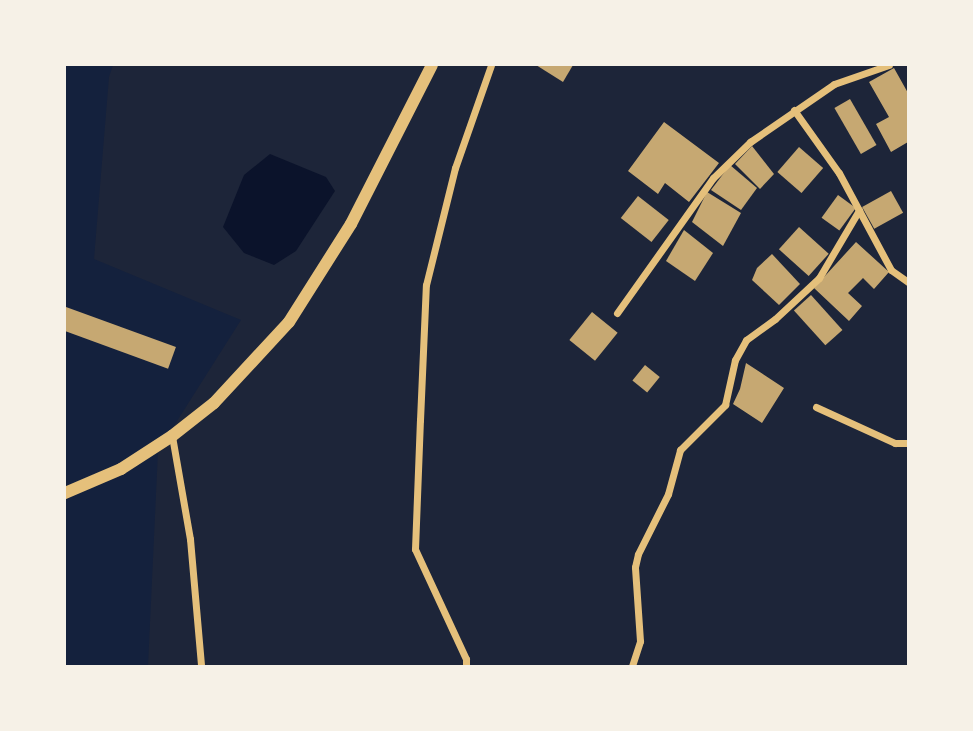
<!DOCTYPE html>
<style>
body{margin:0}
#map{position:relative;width:973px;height:731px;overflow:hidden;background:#14213d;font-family:"Archivo Narrow",sans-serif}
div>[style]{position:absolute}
.green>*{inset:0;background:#1d2539}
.water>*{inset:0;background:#0b132b}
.building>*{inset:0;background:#c6a872;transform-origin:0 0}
.minor>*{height:7px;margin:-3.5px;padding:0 3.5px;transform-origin:3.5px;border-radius:3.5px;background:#e5c07b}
.tertiary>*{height:12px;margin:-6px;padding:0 6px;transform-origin:6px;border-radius:6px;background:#e5c07b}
span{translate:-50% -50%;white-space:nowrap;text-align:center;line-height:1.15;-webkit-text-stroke:5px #f6f1e7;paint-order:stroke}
.frame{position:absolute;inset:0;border:66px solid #f6f1e7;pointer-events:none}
</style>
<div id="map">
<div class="green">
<i style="clip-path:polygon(113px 65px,908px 65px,908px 666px,148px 666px,158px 451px,241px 320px,94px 259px,109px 77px)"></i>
</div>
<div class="water">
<i style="clip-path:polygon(270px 154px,326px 177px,335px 191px,296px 251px,274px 265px,244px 253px,223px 227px,244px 175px)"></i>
</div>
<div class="building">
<i style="clip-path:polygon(536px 65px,573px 65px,563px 82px)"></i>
<i style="clip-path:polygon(894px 68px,908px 93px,908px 142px,891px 152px,876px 124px,889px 117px,869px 82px)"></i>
<i style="left:850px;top:99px;width:53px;height:18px;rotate:60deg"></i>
<i style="clip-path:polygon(664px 122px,719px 163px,689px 202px,665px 183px,658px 194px,628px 171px)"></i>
<i style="clip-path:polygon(752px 146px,774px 174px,760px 189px,735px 164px)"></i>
<i style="left:799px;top:147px;width:32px;height:33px;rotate:41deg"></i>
<i style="clip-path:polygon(730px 165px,757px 188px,741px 210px,711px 190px)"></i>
<i style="left:891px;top:191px;width:25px;height:33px;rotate:61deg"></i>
<i style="clip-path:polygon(707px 192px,741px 213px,723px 246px,692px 222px)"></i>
<i style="left:838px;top:195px;width:22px;height:28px;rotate:36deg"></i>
<i style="left:638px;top:196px;width:39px;height:28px;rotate:38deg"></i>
<i style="left:799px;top:227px;width:40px;height:30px;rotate:42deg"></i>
<i style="clip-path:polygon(684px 230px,713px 253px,695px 281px,666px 261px)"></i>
<i style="clip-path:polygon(856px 242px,889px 272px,874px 289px,863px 278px,848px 293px,862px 306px,849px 321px,814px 288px)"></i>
<i style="clip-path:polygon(772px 254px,800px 284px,779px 305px,752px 280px,757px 268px)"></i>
<i style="left:811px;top:295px;width:47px;height:23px;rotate:48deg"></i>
<i style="left:66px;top:307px;width:117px;height:23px;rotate:20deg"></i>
<i style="left:592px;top:312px;width:33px;height:36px;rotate:39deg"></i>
<i style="clip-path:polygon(746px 363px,784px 388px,762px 423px,733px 404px,740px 389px)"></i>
<i style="left:645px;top:365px;width:19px;height:20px;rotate:39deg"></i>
</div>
<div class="minor">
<i style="left:794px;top:110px;width:77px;rotate:54.5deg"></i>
<i style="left:839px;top:173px;width:110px;rotate:61.8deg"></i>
<i style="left:891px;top:270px;width:21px;rotate:35deg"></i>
<i style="left:617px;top:313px;width:166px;rotate:-54.6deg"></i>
<i style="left:713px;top:178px;width:52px;rotate:-44.2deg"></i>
<i style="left:750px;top:142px;width:102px;rotate:-34.6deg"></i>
<i style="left:834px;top:84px;width:58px;rotate:-19.1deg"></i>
<i style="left:816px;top:407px;width:87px;rotate:24.5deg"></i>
<i style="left:895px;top:443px;width:13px"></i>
<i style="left:172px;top:436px;width:105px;rotate:80.1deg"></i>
<i style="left:190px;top:539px;width:127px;rotate:85deg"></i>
<i style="left:466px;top:666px;width:7px;rotate:-90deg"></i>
<i style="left:466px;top:659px;width:121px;rotate:-114.9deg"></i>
<i style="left:415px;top:549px;width:129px;rotate:-87.8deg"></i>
<i style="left:420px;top:420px;width:135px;rotate:-87.5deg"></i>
<i style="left:426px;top:285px;width:121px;rotate:-76.1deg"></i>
<i style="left:455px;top:168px;width:109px;rotate:-70.7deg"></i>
<i style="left:632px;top:666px;width:26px;rotate:-72deg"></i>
<i style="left:640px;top:641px;width:74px;rotate:-93.9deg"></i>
<i style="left:635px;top:567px;width:13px;rotate:-77deg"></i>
<i style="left:638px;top:554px;width:67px;rotate:-63.4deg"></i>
<i style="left:668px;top:494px;width:46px;rotate:-74.7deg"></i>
<i style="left:680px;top:450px;width:64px;rotate:-45deg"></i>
<i style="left:725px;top:405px;width:46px;rotate:-77.5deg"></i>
<i style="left:735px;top:360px;width:23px;rotate:-61deg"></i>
<i style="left:746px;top:340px;width:36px;rotate:-36deg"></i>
<i style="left:775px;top:319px;width:60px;rotate:-43deg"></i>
<i style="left:819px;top:278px;width:79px;rotate:-59.5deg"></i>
</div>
<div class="tertiary">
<i style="left:65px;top:493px;width:61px;rotate:-23.2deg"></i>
<i style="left:121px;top:469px;width:61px;rotate:-32.9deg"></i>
<i style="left:172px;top:436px;width:53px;rotate:-38.2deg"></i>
<i style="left:214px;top:403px;width:110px;rotate:-47.2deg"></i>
<i style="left:289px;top:322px;width:116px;rotate:-57.7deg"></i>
<i style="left:351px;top:224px;width:178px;rotate:-63deg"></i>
</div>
<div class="frame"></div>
</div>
